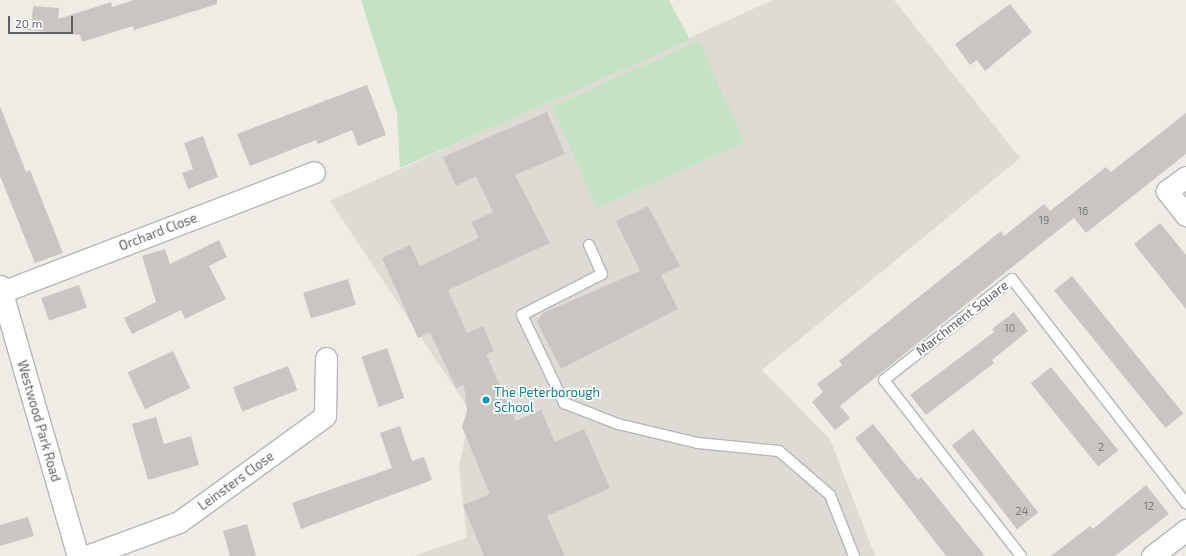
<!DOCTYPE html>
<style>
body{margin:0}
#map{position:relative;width:1186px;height:556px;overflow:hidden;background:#eeece4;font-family:"Exo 2",sans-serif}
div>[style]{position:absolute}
.education>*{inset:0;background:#dddbd3}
.green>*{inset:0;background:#c3e3c4;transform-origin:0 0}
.building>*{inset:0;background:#c9c6c2;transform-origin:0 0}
.roads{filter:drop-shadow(1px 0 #b5b6ba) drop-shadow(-1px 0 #b5b6ba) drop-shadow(0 1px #b5b6ba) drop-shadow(0 -1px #b5b6ba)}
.lane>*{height:10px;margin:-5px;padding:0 5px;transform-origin:5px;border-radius:5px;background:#fff}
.street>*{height:21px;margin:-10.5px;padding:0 10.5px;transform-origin:10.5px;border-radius:10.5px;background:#fff}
.dots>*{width:11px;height:11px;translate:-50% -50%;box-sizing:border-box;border:2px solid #fff;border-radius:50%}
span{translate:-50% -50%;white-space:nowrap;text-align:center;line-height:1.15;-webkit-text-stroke:3.5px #fff;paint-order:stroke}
.number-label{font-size:11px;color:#77797c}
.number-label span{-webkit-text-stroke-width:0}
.street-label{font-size:13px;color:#5c5f64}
.culture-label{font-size:13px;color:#0d838f}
.left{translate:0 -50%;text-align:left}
.scale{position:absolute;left:8px;top:16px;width:65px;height:18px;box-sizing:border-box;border:2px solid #5c5f64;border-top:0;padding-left:5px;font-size:12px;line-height:14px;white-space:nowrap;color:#5c5f64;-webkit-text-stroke:3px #fff;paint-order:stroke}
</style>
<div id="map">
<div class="education">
<i style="clip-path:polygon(773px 0,894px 0,1020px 158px,762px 370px,830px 439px,875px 556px,413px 556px,467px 538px,459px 468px,470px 411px,330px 201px)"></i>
</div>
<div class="green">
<i style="clip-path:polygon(361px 0,669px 0,690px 40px,400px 168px,397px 113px)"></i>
<i style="left:699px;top:41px;width:111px;height:161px;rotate:66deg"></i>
</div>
<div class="building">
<i style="clip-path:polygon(133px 0,217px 0,217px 4px,134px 30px,133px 26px,82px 42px,80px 35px,25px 30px,31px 28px,33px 6px,59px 8px,58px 19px,111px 2px,112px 7px)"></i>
<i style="clip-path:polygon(1010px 4px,1032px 32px,985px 71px,977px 60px,970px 65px,955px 44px)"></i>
<i style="clip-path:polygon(367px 85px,386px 135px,358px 146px,352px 130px,318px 144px,316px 140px,250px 166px,237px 134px)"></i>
<i style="clip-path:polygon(0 106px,26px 172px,30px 170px,63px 253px,35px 263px,0 176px)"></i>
<i style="clip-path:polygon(547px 112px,565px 154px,515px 175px,550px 243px,448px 290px,467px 333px,483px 326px,494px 351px,486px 354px,516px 421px,541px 410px,555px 442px,584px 429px,610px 488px,547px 516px,565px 556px,484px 556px,463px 505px,490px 494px,462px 427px,467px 411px,464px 385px,456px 388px,430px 332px,418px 338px,382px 258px,410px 245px,420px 266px,479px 238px,471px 222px,493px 212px,476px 176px,456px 186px,443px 157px)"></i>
<i style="clip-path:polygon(1186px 113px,1186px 154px,1086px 233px,1074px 218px,1027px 255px,840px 406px,850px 418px,835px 430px,812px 402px,823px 392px,817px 384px,842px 365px,839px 361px,1001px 231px,1004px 236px,1044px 204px,1050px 211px,1106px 167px,1111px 172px)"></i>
<i style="clip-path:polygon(203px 136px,218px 177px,188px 189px,182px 173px,193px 169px,184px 143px)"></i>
<i style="clip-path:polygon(648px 206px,680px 266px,661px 275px,678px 309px,561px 369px,537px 322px,543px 313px,640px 271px,616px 221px)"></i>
<i style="clip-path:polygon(1160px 223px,1186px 255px,1186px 309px,1134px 244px)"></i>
<i style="clip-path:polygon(219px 240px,227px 257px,209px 266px,226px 299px,185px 319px,181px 310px,132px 334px,124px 318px,156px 302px,142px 256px,165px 249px,170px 264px)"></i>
<i style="left:1072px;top:276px;width:177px;height:23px;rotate:51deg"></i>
<i style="left:348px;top:279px;width:27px;height:47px;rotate:73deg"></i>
<i style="left:79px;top:285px;width:24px;height:40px;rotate:71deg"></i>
<i style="clip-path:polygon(1014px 312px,1028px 331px,992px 360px,994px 363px,926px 415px,910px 395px,994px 332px,992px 329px)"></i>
<i style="left:387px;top:348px;width:53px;height:27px;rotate:71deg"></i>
<i style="left:173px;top:351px;width:41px;height:50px;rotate:65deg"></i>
<i style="left:288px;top:366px;width:26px;height:59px;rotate:69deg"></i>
<i style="left:1051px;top:367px;width:107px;height:26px;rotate:51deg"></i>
<i style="clip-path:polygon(156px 417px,164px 444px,191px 436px,199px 465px,148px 480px,132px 424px)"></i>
<i style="clip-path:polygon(873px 424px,918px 480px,921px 477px,985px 556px,946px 556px,855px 438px)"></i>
<i style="clip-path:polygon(400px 426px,412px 461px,424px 457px,432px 480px,301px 529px,292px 503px,392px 468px,380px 433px)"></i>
<i style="left:973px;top:429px;width:106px;height:27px;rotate:52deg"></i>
<i style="clip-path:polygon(1146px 485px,1169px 514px,1115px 556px,1051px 556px,1090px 526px,1093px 529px)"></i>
<i style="clip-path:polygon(28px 517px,34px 536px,0 546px,0 525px)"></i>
<i style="clip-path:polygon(247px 524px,256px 556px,230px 556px,223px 531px)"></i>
</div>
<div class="roads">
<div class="lane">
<i style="left:589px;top:245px;width:32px;rotate:66deg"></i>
<i style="left:602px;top:274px;width:90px;rotate:152.9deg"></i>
<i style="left:522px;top:315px;width:98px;rotate:64.5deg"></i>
<i style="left:564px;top:403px;width:58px;rotate:21.3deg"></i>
<i style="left:618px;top:424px;width:82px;rotate:13.4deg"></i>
<i style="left:698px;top:443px;width:81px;rotate:5.6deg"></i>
<i style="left:779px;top:451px;width:67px;rotate:40.8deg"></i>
<i style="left:830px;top:495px;width:66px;rotate:68.5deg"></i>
<i style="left:1021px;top:556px;width:223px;rotate:-127.9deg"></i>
<i style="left:884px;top:380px;width:163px;rotate:-38.3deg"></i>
<i style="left:1012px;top:279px;width:284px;rotate:52.2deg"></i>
</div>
<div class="street">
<i style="left:1186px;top:177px;width:24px;rotate:144deg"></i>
<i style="left:1167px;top:191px;width:31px;rotate:52deg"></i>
<i style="left:0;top:286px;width:281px;rotate:73.9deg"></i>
<i style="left:2px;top:292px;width:334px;rotate:-21deg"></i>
<i style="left:87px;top:556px;width:98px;rotate:-20.3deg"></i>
<i style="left:179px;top:522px;width:180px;rotate:-36deg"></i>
<i style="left:325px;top:416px;width:58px;rotate:-89deg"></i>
<i style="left:1152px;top:556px;width:43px;rotate:-37.4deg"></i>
</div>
</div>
<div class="dots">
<i style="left:486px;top:400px;background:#0f9aa8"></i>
</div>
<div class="number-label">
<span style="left:1083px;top:211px">16</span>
<span style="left:1044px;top:220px">19</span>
<span style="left:1010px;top:328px">10</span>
<span style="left:1101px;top:447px">2</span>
<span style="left:1149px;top:506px">12</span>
<span style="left:1022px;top:511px">24</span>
</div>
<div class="street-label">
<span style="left:158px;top:232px;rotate:-21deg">Orchard Close</span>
<span style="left:962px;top:318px;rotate:-38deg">Marchment Square</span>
<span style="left:39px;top:421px;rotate:74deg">Westwood Park Road</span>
<span style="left:236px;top:481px;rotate:-36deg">Leinsters Close</span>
</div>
<div class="culture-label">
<span class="left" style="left:494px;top:400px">The Peterborough<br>School</span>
</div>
<div class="scale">20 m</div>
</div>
